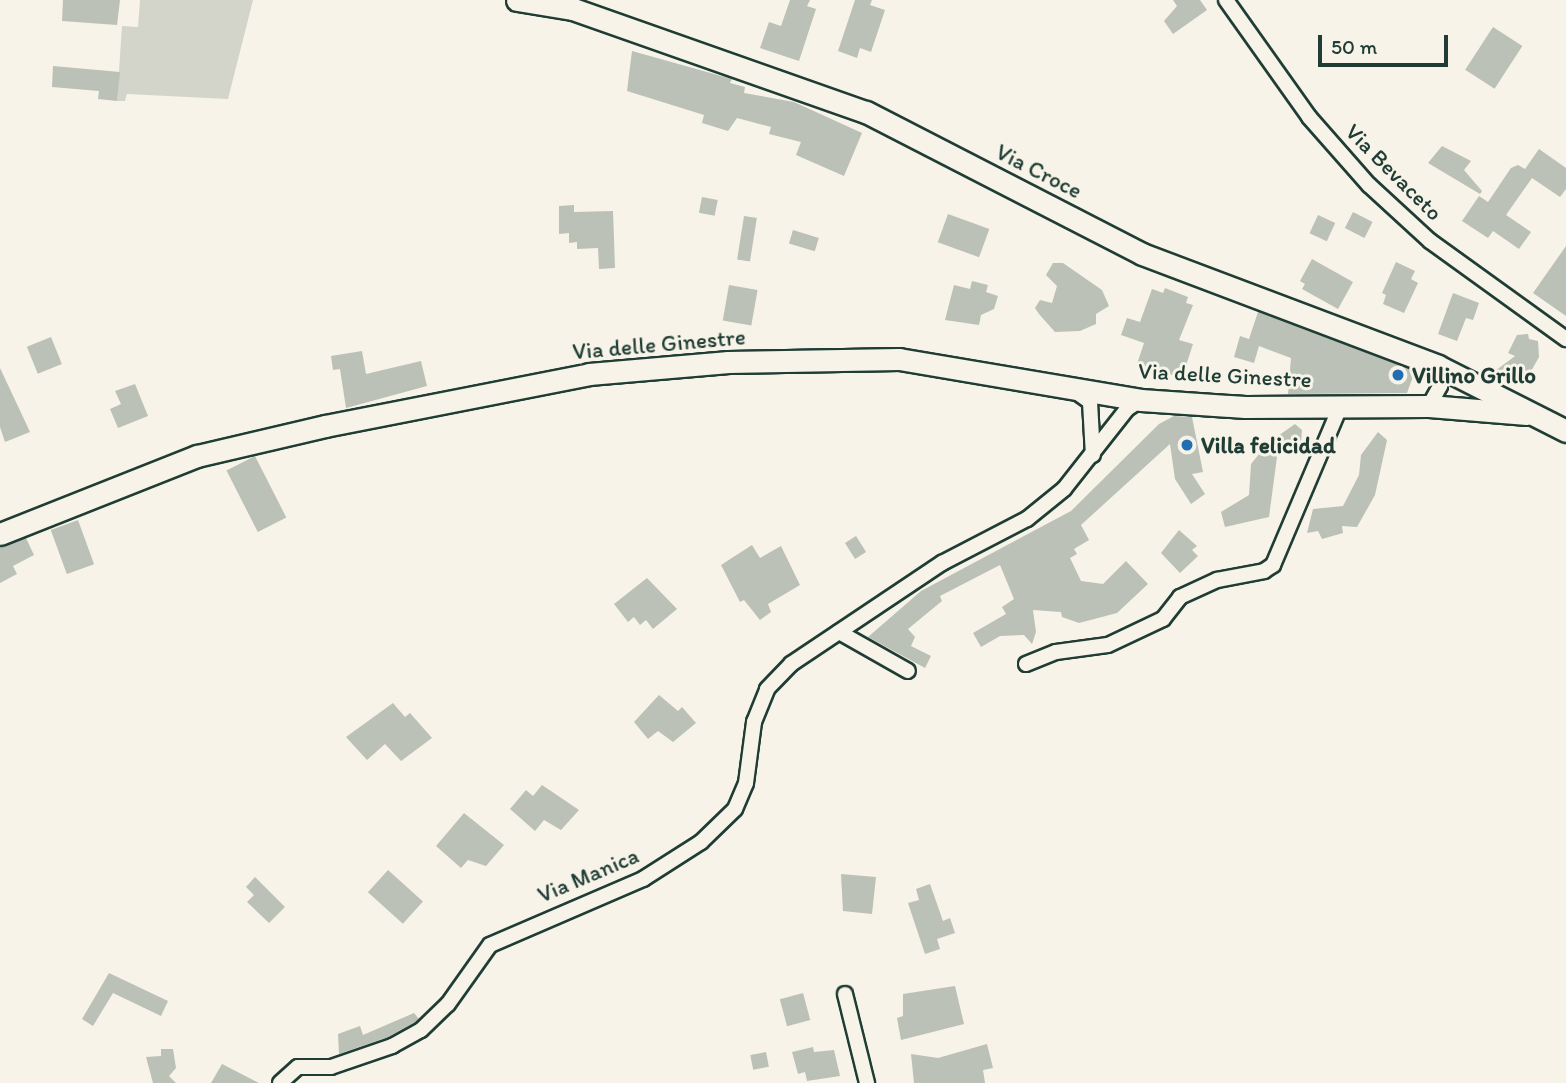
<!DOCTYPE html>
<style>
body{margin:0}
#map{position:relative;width:1566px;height:1083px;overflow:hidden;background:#f7f3e8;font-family:Itim,sans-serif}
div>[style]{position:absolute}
.green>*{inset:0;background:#d3d5ca}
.building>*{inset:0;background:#bbc1b6;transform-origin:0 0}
.roads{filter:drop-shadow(2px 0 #1f3d34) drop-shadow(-2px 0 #1f3d34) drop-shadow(0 2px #1f3d34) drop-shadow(0 -2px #1f3d34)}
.street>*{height:14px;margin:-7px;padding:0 7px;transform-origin:7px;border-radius:7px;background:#f7f3e8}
.secondary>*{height:21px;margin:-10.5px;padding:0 10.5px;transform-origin:10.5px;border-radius:10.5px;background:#f7f3e8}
.dots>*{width:19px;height:19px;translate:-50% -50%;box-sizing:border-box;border:4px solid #f7f3e8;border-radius:50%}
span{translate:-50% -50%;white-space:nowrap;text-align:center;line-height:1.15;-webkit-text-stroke:6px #f7f3e8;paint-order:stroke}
.street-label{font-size:23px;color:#1f3d34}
.poi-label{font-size:23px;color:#1f3d34;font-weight:700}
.left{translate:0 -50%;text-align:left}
.scale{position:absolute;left:1318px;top:35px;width:130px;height:32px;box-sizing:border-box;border:4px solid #1f3d34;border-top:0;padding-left:9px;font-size:21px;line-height:24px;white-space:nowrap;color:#1f3d34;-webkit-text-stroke:5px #f7f3e8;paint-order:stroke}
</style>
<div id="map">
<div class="green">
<i style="clip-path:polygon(140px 0,253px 0,228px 99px,127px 94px,125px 101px,117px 101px,122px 26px,138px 27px)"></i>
</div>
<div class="building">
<i style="clip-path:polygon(63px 0,120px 0,117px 25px,62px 21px)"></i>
<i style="clip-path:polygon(790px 0,810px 0,807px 6px,816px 9px,799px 61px,760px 48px,769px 22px,781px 26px)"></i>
<i style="clip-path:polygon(855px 0,872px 0,870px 5px,885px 10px,871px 52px,860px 48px,857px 58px,838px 51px)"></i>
<i style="clip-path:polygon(1173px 0,1200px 0,1207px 10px,1173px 34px,1164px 21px,1177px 6px)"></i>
<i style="left:1493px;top:27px;width:35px;height:51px;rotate:33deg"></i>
<i style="clip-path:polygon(632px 51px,732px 79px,730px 83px,745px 87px,744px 93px,794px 102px,862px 133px,844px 176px,796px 155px,801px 142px,769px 134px,771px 127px,737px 118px,728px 131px,702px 123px,704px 115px,627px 91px)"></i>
<i style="clip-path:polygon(53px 66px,120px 72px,117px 101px,98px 99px,99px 91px,52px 87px)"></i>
<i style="clip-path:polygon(1442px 146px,1471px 161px,1464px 170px,1482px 191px,1480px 194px,1428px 163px)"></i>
<i style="clip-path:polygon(1539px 149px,1566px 168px,1566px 189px,1560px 197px,1532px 178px,1506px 215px,1531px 232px,1519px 249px,1493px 231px,1488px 238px,1462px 221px,1479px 196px,1488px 202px,1511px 168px,1518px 165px,1525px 169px)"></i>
<i style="left:702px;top:197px;width:16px;height:16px;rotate:11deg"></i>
<i style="clip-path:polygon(574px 205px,574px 212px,613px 211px,615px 268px,599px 269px,598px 248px,577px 249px,577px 242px,569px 243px,569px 233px,559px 234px,559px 206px)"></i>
<i style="left:1353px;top:212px;width:22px;height:18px;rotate:27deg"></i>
<i style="left:948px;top:214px;width:44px;height:30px;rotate:20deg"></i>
<i style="left:1318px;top:215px;width:19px;height:20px;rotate:25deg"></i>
<i style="left:744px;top:216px;width:13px;height:44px;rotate:9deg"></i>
<i style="left:793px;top:230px;width:27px;height:14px;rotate:17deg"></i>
<i style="clip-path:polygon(1566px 246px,1566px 316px,1533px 293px)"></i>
<i style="clip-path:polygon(1312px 259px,1353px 282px,1338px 309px,1302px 289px,1305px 284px,1300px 281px)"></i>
<i style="clip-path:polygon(1396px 262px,1415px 271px,1411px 279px,1418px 283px,1404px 313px,1383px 304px,1386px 295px,1382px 293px)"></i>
<i style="clip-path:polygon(1053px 263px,1063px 263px,1102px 290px,1109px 306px,1096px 314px,1096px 324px,1080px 331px,1055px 332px,1039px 314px,1035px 308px,1040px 300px,1052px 303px,1057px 286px,1046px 275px)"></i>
<i style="clip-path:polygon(972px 281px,988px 285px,986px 292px,998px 296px,994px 309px,981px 315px,979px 325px,945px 320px,954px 285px,970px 289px)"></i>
<i style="left:729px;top:285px;width:29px;height:36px;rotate:10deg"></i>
<i style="clip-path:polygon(1165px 288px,1188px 297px,1186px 303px,1193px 305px,1179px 340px,1193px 344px,1182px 378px,1137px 364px,1144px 343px,1121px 335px,1127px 318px,1140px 322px,1152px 289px,1163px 293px)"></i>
<i style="clip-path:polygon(1453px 293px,1479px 303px,1473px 320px,1466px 318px,1457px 341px,1438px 334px)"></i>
<i style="clip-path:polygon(1258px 312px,1415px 371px,1407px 393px,1288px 394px,1291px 358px,1259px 346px,1254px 363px,1234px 357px,1240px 336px,1249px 339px)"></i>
<i style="clip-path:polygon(1528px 334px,1529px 339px,1538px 341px,1539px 357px,1530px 373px,1491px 374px,1515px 356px,1508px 353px,1517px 335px)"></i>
<i style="left:51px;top:337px;width:29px;height:26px;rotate:68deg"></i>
<i style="clip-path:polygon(362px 351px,366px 374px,421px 361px,427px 386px,346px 408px,340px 369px,333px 370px,331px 356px)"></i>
<i style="clip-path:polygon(0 368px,30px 432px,5px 442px,0 427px)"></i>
<i style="clip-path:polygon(135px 384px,148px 416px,118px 428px,110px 409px,121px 404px,115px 391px)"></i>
<i style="clip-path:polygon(1174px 416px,1192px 417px,1203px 472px,1192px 474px,1205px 494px,1191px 504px,1175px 479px,1170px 444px,1081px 525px,1089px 540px,1074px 549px,1077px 554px,1070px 558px,1081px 581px,1103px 584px,1126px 561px,1148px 584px,1117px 613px,1079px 623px,1062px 617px,1061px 612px,1033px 610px,1036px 632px,1032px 644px,1024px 635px,1000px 636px,981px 647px,973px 633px,1006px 614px,1002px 607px,1014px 599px,1000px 565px,940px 596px,942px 601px,908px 629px,915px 637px,911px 646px,931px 656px,925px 668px,868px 637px,921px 591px,1071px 511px,1159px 424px)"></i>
<i style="clip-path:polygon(1295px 424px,1302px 430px,1301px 443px,1265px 445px)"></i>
<i style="clip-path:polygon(1378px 432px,1387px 440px,1375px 495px,1357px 527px,1342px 526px,1343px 533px,1322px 539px,1318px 531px,1307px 533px,1313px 509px,1343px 506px,1359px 475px,1361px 455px)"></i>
<i style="clip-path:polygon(1264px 448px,1277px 457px,1269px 517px,1225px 527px,1221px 512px,1249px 495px,1251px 464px)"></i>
<i style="left:255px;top:456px;width:69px;height:32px;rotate:63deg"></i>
<i style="left:78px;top:520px;width:47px;height:29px;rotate:70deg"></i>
<i style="clip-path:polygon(1179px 530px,1197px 546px,1192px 550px,1198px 556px,1180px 573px,1161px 553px)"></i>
<i style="left:856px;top:536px;width:19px;height:13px;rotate:58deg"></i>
<i style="clip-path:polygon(26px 538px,34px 555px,13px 566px,17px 574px,0 583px,0 547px)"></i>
<i style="clip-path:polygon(752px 545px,760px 558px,781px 546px,800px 585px,768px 604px,771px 612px,760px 620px,744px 600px,740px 602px,721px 565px)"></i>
<i style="clip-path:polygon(647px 578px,677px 609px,653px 629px,646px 620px,640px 625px,634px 617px,628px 622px,614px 604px)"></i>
<i style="clip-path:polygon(659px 695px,678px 711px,682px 707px,696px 723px,673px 742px,658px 731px,648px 739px,634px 722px)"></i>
<i style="clip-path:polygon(393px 703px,405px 717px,410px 713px,432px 738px,401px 761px,385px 744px,367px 760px,346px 737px)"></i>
<i style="clip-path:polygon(542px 785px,579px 810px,561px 830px,544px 820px,535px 831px,510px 809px,526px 790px,533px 796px)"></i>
<i style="clip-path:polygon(464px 813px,504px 845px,486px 866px,468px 860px,461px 868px,436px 846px)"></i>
<i style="left:388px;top:870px;width:47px;height:30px;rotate:42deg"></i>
<i style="clip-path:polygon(841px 874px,876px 877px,872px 914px,843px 911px)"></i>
<i style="clip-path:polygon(255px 877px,285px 907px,269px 923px,247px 902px,254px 895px,246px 887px)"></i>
<i style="clip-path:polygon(930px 884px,943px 921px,950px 918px,955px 933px,937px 939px,940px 949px,925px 954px,908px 903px,919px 900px,916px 889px)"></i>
<i style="clip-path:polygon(109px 973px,168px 1001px,161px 1016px,113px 993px,93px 1026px,82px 1019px)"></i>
<i style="clip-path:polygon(955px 986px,964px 1024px,901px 1040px,897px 1018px,903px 1016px,903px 994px)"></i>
<i style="left:803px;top:993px;width:28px;height:24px;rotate:75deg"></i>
<i style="clip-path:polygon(414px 1013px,419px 1019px,415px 1022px,388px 1037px,339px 1054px,338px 1034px,360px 1026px,363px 1035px)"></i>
<i style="clip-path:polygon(987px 1044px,993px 1068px,983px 1070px,985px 1083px,914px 1083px,911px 1054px,938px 1058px)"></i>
<i style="clip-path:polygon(813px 1047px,814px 1052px,834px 1050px,840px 1076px,807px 1081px,805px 1072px,798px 1074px,792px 1052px)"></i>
<i style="clip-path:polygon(161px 1049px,173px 1049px,176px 1068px,169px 1076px,176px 1083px,153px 1083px,146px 1057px,161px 1056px)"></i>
<i style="left:766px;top:1052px;width:15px;height:16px;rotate:79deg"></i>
<i style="clip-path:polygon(222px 1064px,259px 1083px,211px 1083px)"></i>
</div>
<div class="roads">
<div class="street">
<i style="left:1226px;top:0;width:143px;rotate:54.6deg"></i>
<i style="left:1309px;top:117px;width:91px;rotate:48.6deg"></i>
<i style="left:1369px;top:185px;width:83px;rotate:42.6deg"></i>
<i style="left:1430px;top:241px;width:168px;rotate:35.8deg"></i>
<i style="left:1075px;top:391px;width:19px;rotate:36deg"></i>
<i style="left:1090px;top:402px;width:53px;rotate:86.8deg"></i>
<i style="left:1429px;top:406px;width:23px;rotate:-61deg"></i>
<i style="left:1440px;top:386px;width:20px;rotate:-96deg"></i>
<i style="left:839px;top:632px;width:79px;rotate:29.5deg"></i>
<i style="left:1026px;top:664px;width:32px;rotate:-22deg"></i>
<i style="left:1056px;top:652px;width:52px;rotate:-7.7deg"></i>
<i style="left:1108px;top:645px;width:61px;rotate:-25.3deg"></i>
<i style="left:1163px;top:619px;width:28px;rotate:-52deg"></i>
<i style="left:1180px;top:597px;width:41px;rotate:-24.7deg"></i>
<i style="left:1217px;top:580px;width:48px;rotate:-10.8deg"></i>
<i style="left:1264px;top:571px;width:11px;rotate:-34deg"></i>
<i style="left:1273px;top:565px;width:174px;rotate:-67deg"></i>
<i style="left:845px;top:994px;width:92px;rotate:76.1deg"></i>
<i style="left:280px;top:1083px;width:24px;rotate:-42deg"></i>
<i style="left:298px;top:1067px;width:33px"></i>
<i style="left:331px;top:1067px;width:65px;rotate:-19deg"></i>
<i style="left:392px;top:1046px;width:33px;rotate:-29deg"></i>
<i style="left:421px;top:1030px;width:37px;rotate:-44deg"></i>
<i style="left:448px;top:1004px;width:72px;rotate:-54.6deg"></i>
<i style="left:490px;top:945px;width:167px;rotate:-23.3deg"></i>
<i style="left:643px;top:879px;width:69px;rotate:-32.5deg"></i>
<i style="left:701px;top:842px;width:47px;rotate:-44.1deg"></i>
<i style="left:735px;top:809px;width:28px;rotate:-67deg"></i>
<i style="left:746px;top:783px;width:62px;rotate:-82.5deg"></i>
<i style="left:754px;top:722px;width:35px;rotate:-68deg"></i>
<i style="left:767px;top:689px;width:35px;rotate:-46deg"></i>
<i style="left:791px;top:664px;width:182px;rotate:-33.8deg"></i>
<i style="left:942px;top:563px;width:96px;rotate:-27.4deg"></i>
<i style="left:1027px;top:519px;width:48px;rotate:-39deg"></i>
<i style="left:1064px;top:489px;width:102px;rotate:-51.8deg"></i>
<i style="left:1127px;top:409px;width:17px;rotate:-33deg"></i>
</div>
<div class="secondary">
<i style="left:517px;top:0;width:57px;rotate:9.1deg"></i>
<i style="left:573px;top:9px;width:311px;rotate:19.4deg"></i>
<i style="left:866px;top:112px;width:310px;rotate:27.2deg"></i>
<i style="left:1142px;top:254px;width:316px;rotate:20.7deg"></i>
<i style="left:1438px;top:366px;width:144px;rotate:26.9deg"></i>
<i style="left:0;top:534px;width:212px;rotate:-21.6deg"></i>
<i style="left:197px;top:456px;width:131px;rotate:-13.2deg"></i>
<i style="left:325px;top:426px;width:269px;rotate:-11.1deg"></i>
<i style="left:589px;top:374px;width:140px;rotate:-4.9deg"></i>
<i style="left:728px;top:362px;width:171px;rotate:-1deg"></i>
<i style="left:899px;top:359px;width:245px;rotate:9.6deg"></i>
<i style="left:1141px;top:400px;width:104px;rotate:3.9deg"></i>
<i style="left:1245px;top:407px;width:184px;rotate:-0.3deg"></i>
<i style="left:1429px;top:406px;width:98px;rotate:4.7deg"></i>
</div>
</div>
<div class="dots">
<i style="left:1398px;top:375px;background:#1f6fb2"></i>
<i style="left:1187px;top:445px;background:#1f6fb2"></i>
</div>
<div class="street-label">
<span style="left:1039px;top:171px;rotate:27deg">Via Croce</span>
<span style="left:1394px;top:172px;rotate:45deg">Via Bevaceto</span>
<span style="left:659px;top:344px;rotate:-5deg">Via delle Ginestre</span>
<span style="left:1225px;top:375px;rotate:3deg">Via delle Ginestre</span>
<span style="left:588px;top:875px;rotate:-23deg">Via Manica</span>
</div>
<div class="poi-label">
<span class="left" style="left:1412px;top:375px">Villino Grillo</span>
<span class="left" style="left:1201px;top:445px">Villa felicidad</span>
</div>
<div class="scale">50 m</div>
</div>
